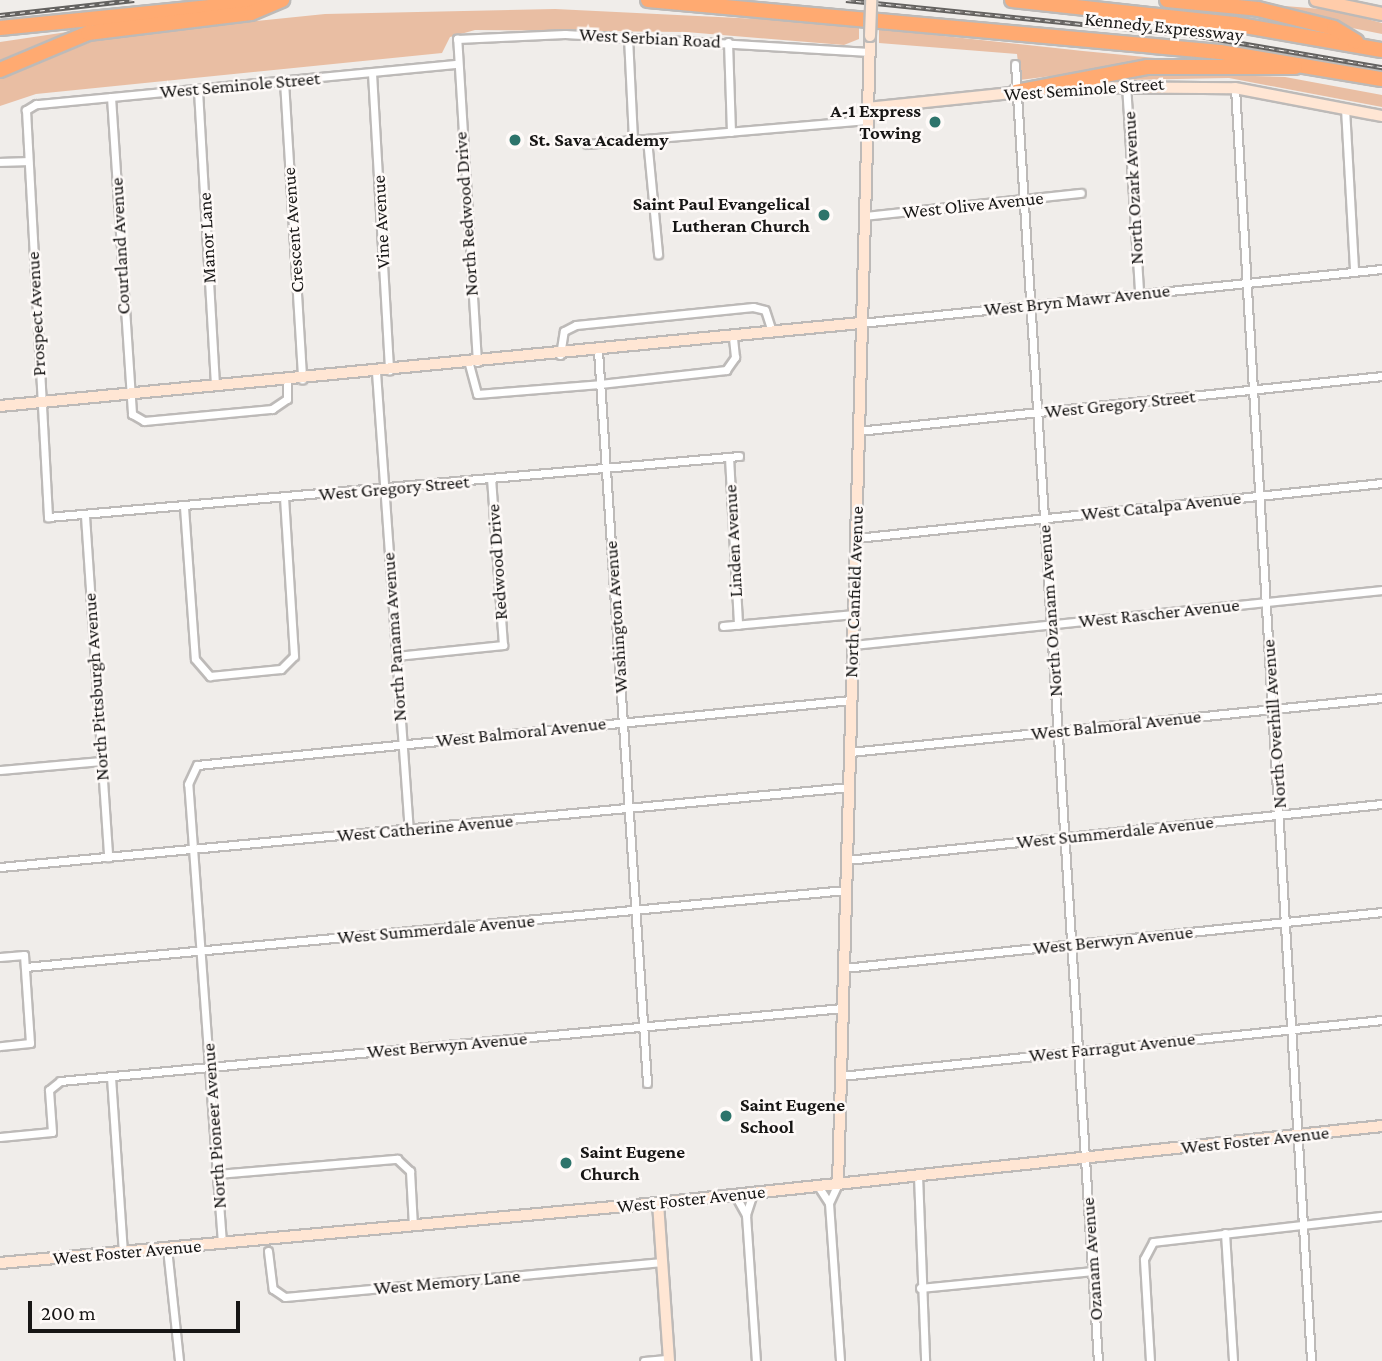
<!DOCTYPE html>
<style>
body{margin:0}
#map{position:relative;width:1382px;height:1361px;overflow:hidden;background:#f0edea;font-family:"Crimson Pro",serif}
div>[style]{position:absolute}
.green>*{inset:0;background:#e9bea3}
.roads{filter:drop-shadow(2px 0 #bdbab8) drop-shadow(-2px 0 #bdbab8) drop-shadow(0 2px #bdbab8) drop-shadow(0 -2px #bdbab8)}
.street>*{height:7px;margin:-3.5px;padding:0 3.5px;transform-origin:3.5px;border-radius:3.5px;background:#fff}
.secondary>*{height:10px;margin:-5px;padding:0 5px;transform-origin:5px;border-radius:5px;background:#ffe6d4}
.primary>*{height:12px;margin:-6px;padding:0 6px;transform-origin:6px;border-radius:6px;background:#fca}
.highway>*{height:14px;margin:-7px;padding:0 7px;transform-origin:7px;border-radius:7px;background:#ffaa71}
.rail>*{height:4.5px;margin-top:-2.25px;transform-origin:0;background:repeating-linear-gradient(90deg,#fefaf8 0 5px,#646260 0 10px);box-sizing:border-box;border-block:2px solid #646260}
.bridges{filter:drop-shadow(2px 0 #bdbab8) drop-shadow(-2px 0 #bdbab8) drop-shadow(0 2px #bdbab8) drop-shadow(0 -2px #bdbab8)}
.secondary-bridge>*{height:10px;margin:-5px;padding:0 5px;transform-origin:5px;border-radius:5px;background:#ffe6d4}
.dots>*{width:19px;height:19px;translate:-50% -50%;box-sizing:border-box;border:4px solid #fefaf8;border-radius:50%}
span{translate:-50% -50%;white-space:nowrap;text-align:center;line-height:1.15;-webkit-text-stroke:5px #fefaf8;paint-order:stroke}
.street-label{font-size:19px;color:#171615}
.poi-label{font-size:19px;color:#171615;font-weight:700}
.right{translate:-100% -50%;text-align:right}
.left{translate:0 -50%;text-align:left}
.scale{position:absolute;left:28px;top:1301px;width:212px;height:32px;box-sizing:border-box;border:4px solid #171615;border-top:0;padding-left:9px;font-size:21px;line-height:24px;white-space:nowrap;color:#171615;-webkit-text-stroke:5px #fefaf8;paint-order:stroke}
</style>
<div id="map">
<div class="green">
<i style="clip-path:polygon(1212px 0,1333px 10px,1382px 23px,1382px 34px)"></i>
<i style="clip-path:polygon(555px 9px,859px 24px,859px 39px,844px 45px,686px 32px,475px 30px,450px 37px,442px 53px,36px 94px,0 106px,0 77px,92px 38px,325px 14px)"></i>
<i style="clip-path:polygon(879px 29px,1083px 51px,1176px 60px,1020px 80px,1017px 54px,879px 43px)"></i>
<i style="clip-path:polygon(74px 31px,26px 50px,0 63px,0 42px)"></i>
<i style="clip-path:polygon(1113px 72px,1285px 77px,1382px 95px,1382px 107px,1229px 78px,1072px 81px)"></i>
</div>
<div class="roads">
<div class="street">
<i style="left:628px;top:37px;width:104px;rotate:87.2deg"></i>
<i style="left:728px;top:42px;width:90px;rotate:88.1deg"></i>
<i style="left:455px;top:64px;width:421px;rotate:174.5deg"></i>
<i style="left:36px;top:104px;width:12px;rotate:149deg"></i>
<i style="left:26px;top:110px;width:408px;rotate:86.9deg"></i>
<i style="left:48px;top:517px;width:694px;rotate:-5.04deg"></i>
<i style="left:1015px;top:64px;width:1300px;rotate:86.34deg"></i>
<i style="left:372px;top:73px;width:298px;rotate:86.7deg"></i>
<i style="left:284px;top:81px;width:299px;rotate:86.5deg"></i>
<i style="left:1126px;top:84px;width:209px;rotate:86.4deg"></i>
<i style="left:1235px;top:88px;width:1275px;rotate:86.58deg"></i>
<i style="left:198px;top:90px;width:296px;rotate:86.7deg"></i>
<i style="left:111px;top:97px;width:318px;rotate:86.2deg"></i>
<i style="left:132px;top:414px;width:14px;rotate:30deg"></i>
<i style="left:144px;top:421px;width:129px;rotate:-5.4deg"></i>
<i style="left:272px;top:409px;width:18px;rotate:-34deg"></i>
<i style="left:287px;top:399px;width:19px;rotate:-90deg"></i>
<i style="left:1345px;top:108px;width:163px;rotate:86.8deg"></i>
<i style="left:647px;top:139px;width:116px;rotate:84.5deg"></i>
<i style="left:587px;top:144px;width:281px;rotate:-4.9deg"></i>
<i style="left:0;top:162px;width:27px;rotate:-2deg"></i>
<i style="left:864px;top:216px;width:218px;rotate:-6.1deg"></i>
<i style="left:861px;top:323px;width:524px;rotate:-5.92deg"></i>
<i style="left:598px;top:351px;width:734px;rotate:86.17deg"></i>
<i style="left:560px;top:355px;width:24px;rotate:-81deg"></i>
<i style="left:564px;top:331px;width:13px;rotate:-27deg"></i>
<i style="left:576px;top:325px;width:178px;rotate:-5.8deg"></i>
<i style="left:753px;top:307px;width:12px;rotate:14deg"></i>
<i style="left:765px;top:310px;width:23px;rotate:72deg"></i>
<i style="left:477px;top:362px;width:324px;rotate:-93.5deg"></i>
<i style="left:457px;top:39px;width:108px;rotate:-2.7deg"></i>
<i style="left:565px;top:34px;width:305px;rotate:3.4deg"></i>
<i style="left:469px;top:364px;width:31px;rotate:75deg"></i>
<i style="left:477px;top:394px;width:123px;rotate:-4.6deg"></i>
<i style="left:600px;top:384px;width:127px;rotate:-6.3deg"></i>
<i style="left:726px;top:370px;width:16px;rotate:-55deg"></i>
<i style="left:735px;top:357px;width:20px;rotate:-96deg"></i>
<i style="left:376px;top:372px;width:458px;rotate:85.9deg"></i>
<i style="left:858px;top:431px;width:527px;rotate:-5.99deg"></i>
<i style="left:729px;top:457px;width:168px;rotate:86.9deg"></i>
<i style="left:184px;top:507px;width:152px;rotate:85.9deg"></i>
<i style="left:195px;top:659px;width:23px;rotate:49deg"></i>
<i style="left:210px;top:676px;width:71px;rotate:-5.6deg"></i>
<i style="left:281px;top:669px;width:18px;rotate:-45deg"></i>
<i style="left:294px;top:656px;width:158px;rotate:-93.6deg"></i>
<i style="left:85px;top:516px;width:342px;rotate:86.1deg"></i>
<i style="left:856px;top:538px;width:529px;rotate:-5.97deg"></i>
<i style="left:723px;top:626px;width:132px;rotate:-5.2deg"></i>
<i style="left:853px;top:645px;width:532px;rotate:-5.94deg"></i>
<i style="left:396px;top:656px;width:108px;rotate:-5.9deg"></i>
<i style="left:503px;top:645px;width:166px;rotate:-94.1deg"></i>
<i style="left:850px;top:752px;width:535px;rotate:-5.8deg"></i>
<i style="left:0;top:770px;width:101px;rotate:-5.1deg"></i>
<i style="left:847px;top:860px;width:538px;rotate:-5.98deg"></i>
<i style="left:0;top:867px;width:853px;rotate:-5.38deg"></i>
<i style="left:0;top:957px;width:24px;rotate:-5deg"></i>
<i style="left:24px;top:955px;width:88px;rotate:86.1deg"></i>
<i style="left:30px;top:1043px;width:30px;rotate:174deg"></i>
<i style="left:25px;top:967px;width:825px;rotate:-5.36deg"></i>
<i style="left:844px;top:968px;width:541px;rotate:-5.94deg"></i>
<i style="left:841px;top:1076px;width:544px;rotate:-5.91deg"></i>
<i style="left:111px;top:1077px;width:175px;rotate:86.1deg"></i>
<i style="left:0;top:1137px;width:52px;rotate:-5.5deg"></i>
<i style="left:52px;top:1132px;width:42px;rotate:-94.1deg"></i>
<i style="left:49px;top:1090px;width:14px;rotate:-39deg"></i>
<i style="left:60px;top:1081px;width:786px;rotate:-5.33deg"></i>
<i style="left:217px;top:1174px;width:181px;rotate:-4.8deg"></i>
<i style="left:397px;top:1159px;width:18px;rotate:43deg"></i>
<i style="left:410px;top:1171px;width:55px;rotate:86.9deg"></i>
<i style="left:918px;top:1175px;width:186px;rotate:87.8deg"></i>
<i style="left:818px;top:1186px;width:20px;rotate:57deg"></i>
<i style="left:829px;top:1203px;width:158px;rotate:86deg"></i>
<i style="left:753px;top:1193px;width:23px;rotate:108deg"></i>
<i style="left:746px;top:1215px;width:146px;rotate:86.1deg"></i>
<i style="left:735px;top:1195px;width:23px;rotate:61deg"></i>
<i style="left:829px;top:1203px;width:21px;rotate:-65deg"></i>
<i style="left:1225px;top:1233px;width:128px;rotate:86.4deg"></i>
<i style="left:222px;top:1243px;width:460px;rotate:-94.2deg"></i>
<i style="left:188px;top:784px;width:21px;rotate:-65deg"></i>
<i style="left:197px;top:765px;width:657px;rotate:-5.68deg"></i>
<i style="left:167px;top:1248px;width:114px;rotate:83.9deg"></i>
<i style="left:268px;top:1251px;width:38px;rotate:83deg"></i>
<i style="left:273px;top:1289px;width:14px;rotate:34deg"></i>
<i style="left:285px;top:1297px;width:379px;rotate:-5.3deg"></i>
<i style="left:920px;top:1288px;width:174px;rotate:-5.6deg"></i>
<i style="left:644px;top:1361px;width:25px;rotate:-5deg"></i>
<i style="left:1150px;top:1361px;width:102px;rotate:-93.4deg"></i>
<i style="left:1144px;top:1259px;width:19px;rotate:-62deg"></i>
<i style="left:1153px;top:1242px;width:230px;rotate:-6.5deg"></i>
</div>
<div class="secondary">
<i style="left:1072px;top:87px;width:163px;rotate:0.4deg"></i>
<i style="left:1235px;top:88px;width:150px;rotate:10.8deg"></i>
<i style="left:867px;top:108px;width:155px;rotate:-5.9deg"></i>
<i style="left:0;top:406px;width:865px;rotate:-5.51deg"></i>
<i style="left:838px;top:1184px;width:1148px;rotate:-88.4deg"></i>
<i style="left:658px;top:1203px;width:158px;rotate:86deg"></i>
<i style="left:0;top:1263px;width:661px;rotate:-5.21deg"></i>
<i style="left:658px;top:1203px;width:728px;rotate:-6.07deg"></i>
</div>
<div class="primary">
<i style="left:1316px;top:0;width:67px;rotate:12deg"></i>
</div>
<div class="highway">
<i style="left:648px;top:0;width:574px;rotate:5.19deg"></i>
<i style="left:1220px;top:52px;width:164px;rotate:9.5deg"></i>
<i style="left:1012px;top:0;width:223px;rotate:6.2deg"></i>
<i style="left:1234px;top:24px;width:150px;rotate:10deg"></i>
<i style="left:1167px;top:0;width:91px;rotate:5.6deg"></i>
<i style="left:1258px;top:9px;width:78px;rotate:14deg"></i>
<i style="left:1334px;top:28px;width:26px;rotate:31deg"></i>
<i style="left:0;top:28px;width:271px;rotate:-5.7deg"></i>
<i style="left:0;top:70px;width:95px;rotate:-22.8deg"></i>
<i style="left:88px;top:33px;width:164px;rotate:-7deg"></i>
<i style="left:251px;top:13px;width:34px;rotate:-23deg"></i>
<i style="left:1016px;top:92px;width:133px;rotate:-10.8deg"></i>
<i style="left:1147px;top:67px;width:148px"></i>
</div>
</div>
<div class="rail">
<i style="left:846px;top:0;width:356px;rotate:5.8deg"></i>
<i style="left:1200px;top:36px;width:185px;rotate:9.7deg"></i>
<i style="left:0;top:15px;width:135px;rotate:-6.4deg"></i>
</div>
<div class="bridges">
<div class="secondary-bridge">
<i style="left:870px;top:36px;width:36px;rotate:-88deg"></i>
</div>
</div>
<div class="dots">
<i style="left:935px;top:122px;background:#2d746b"></i>
<i style="left:515px;top:140px;background:#2d746b"></i>
<i style="left:824px;top:215px;background:#2d746b"></i>
<i style="left:726px;top:1116px;background:#2d746b"></i>
<i style="left:566px;top:1163px;background:#2d746b"></i>
</div>
<div class="street-label">
<span style="left:1164px;top:27px;rotate:6deg">Kennedy Expressway</span>
<span style="left:650px;top:38px;rotate:3deg">West Serbian Road</span>
<span style="left:240px;top:85px;rotate:-5deg">West Seminole Street</span>
<span style="left:1084px;top:89px;rotate:-4deg">West Seminole Street</span>
<span style="left:1133px;top:188px;rotate:-93deg">North Ozark Avenue</span>
<span style="left:973px;top:205px;rotate:-6deg">West Olive Avenue</span>
<span style="left:466px;top:214px;rotate:-94deg">North Redwood Drive</span>
<span style="left:381px;top:222px;rotate:-93deg">Vine Avenue</span>
<span style="left:293px;top:230px;rotate:-94deg">Crescent Avenue</span>
<span style="left:207px;top:238px;rotate:-93deg">Manor Lane</span>
<span style="left:120px;top:246px;rotate:-93deg">Courtland Avenue</span>
<span style="left:1077px;top:300px;rotate:-6deg">West Bryn Mawr Avenue</span>
<span style="left:36px;top:314px;rotate:-93deg">Prospect Avenue</span>
<span style="left:1120px;top:404px;rotate:-6deg">West Gregory Street</span>
<span style="left:394px;top:488px;rotate:-5deg">West Gregory Street</span>
<span style="left:1161px;top:506px;rotate:-6deg">West Catalpa Avenue</span>
<span style="left:733px;top:541px;rotate:-93deg">Linden Avenue</span>
<span style="left:497px;top:562px;rotate:-94deg">Redwood Drive</span>
<span style="left:854px;top:592px;rotate:-88deg">North Canfield Avenue</span>
<span style="left:1050px;top:611px;rotate:-94deg">North Ozanam Avenue</span>
<span style="left:1159px;top:613px;rotate:-6deg">West Rascher Avenue</span>
<span style="left:616px;top:617px;rotate:-94deg">Washington Avenue</span>
<span style="left:394px;top:637px;rotate:-94deg">North Panama Avenue</span>
<span style="left:96px;top:687px;rotate:-94deg">North Pittsburgh Avenue</span>
<span style="left:1274px;top:724px;rotate:-94deg">North Overhill Avenue</span>
<span style="left:1116px;top:725px;rotate:-6deg">West Balmoral Avenue</span>
<span style="left:521px;top:732px;rotate:-6deg">West Balmoral Avenue</span>
<span style="left:425px;top:828px;rotate:-5deg">West Catherine Avenue</span>
<span style="left:1115px;top:832px;rotate:-6deg">West Summerdale Avenue</span>
<span style="left:436px;top:929px;rotate:-5deg">West Summerdale Avenue</span>
<span style="left:1113px;top:940px;rotate:-6deg">West Berwyn Avenue</span>
<span style="left:447px;top:1045px;rotate:-5deg">West Berwyn Avenue</span>
<span style="left:1112px;top:1047px;rotate:-6deg">West Farragut Avenue</span>
<span style="left:214px;top:1126px;rotate:-94deg">North Pioneer Avenue</span>
<span style="left:1255px;top:1140px;rotate:-6deg">West Foster Avenue</span>
<span style="left:691px;top:1199px;rotate:-6deg">West Foster Avenue</span>
<span style="left:127px;top:1252px;rotate:-5deg">West Foster Avenue</span>
<span style="left:1092px;top:1259px;rotate:-94deg">Ozanam Avenue</span>
<span style="left:447px;top:1282px;rotate:-5deg">West Memory Lane</span>
</div>
<div class="poi-label">
<span class="right" style="left:921px;top:122px">A-1 Express<br>Towing</span>
<span class="left" style="left:529px;top:140px">St. Sava Academy</span>
<span class="right" style="left:810px;top:215px">Saint Paul Evangelical<br>Lutheran Church</span>
<span class="left" style="left:740px;top:1116px">Saint Eugene<br>School</span>
<span class="left" style="left:580px;top:1163px">Saint Eugene<br>Church</span>
</div>
<div class="scale">200 m</div>
</div>
